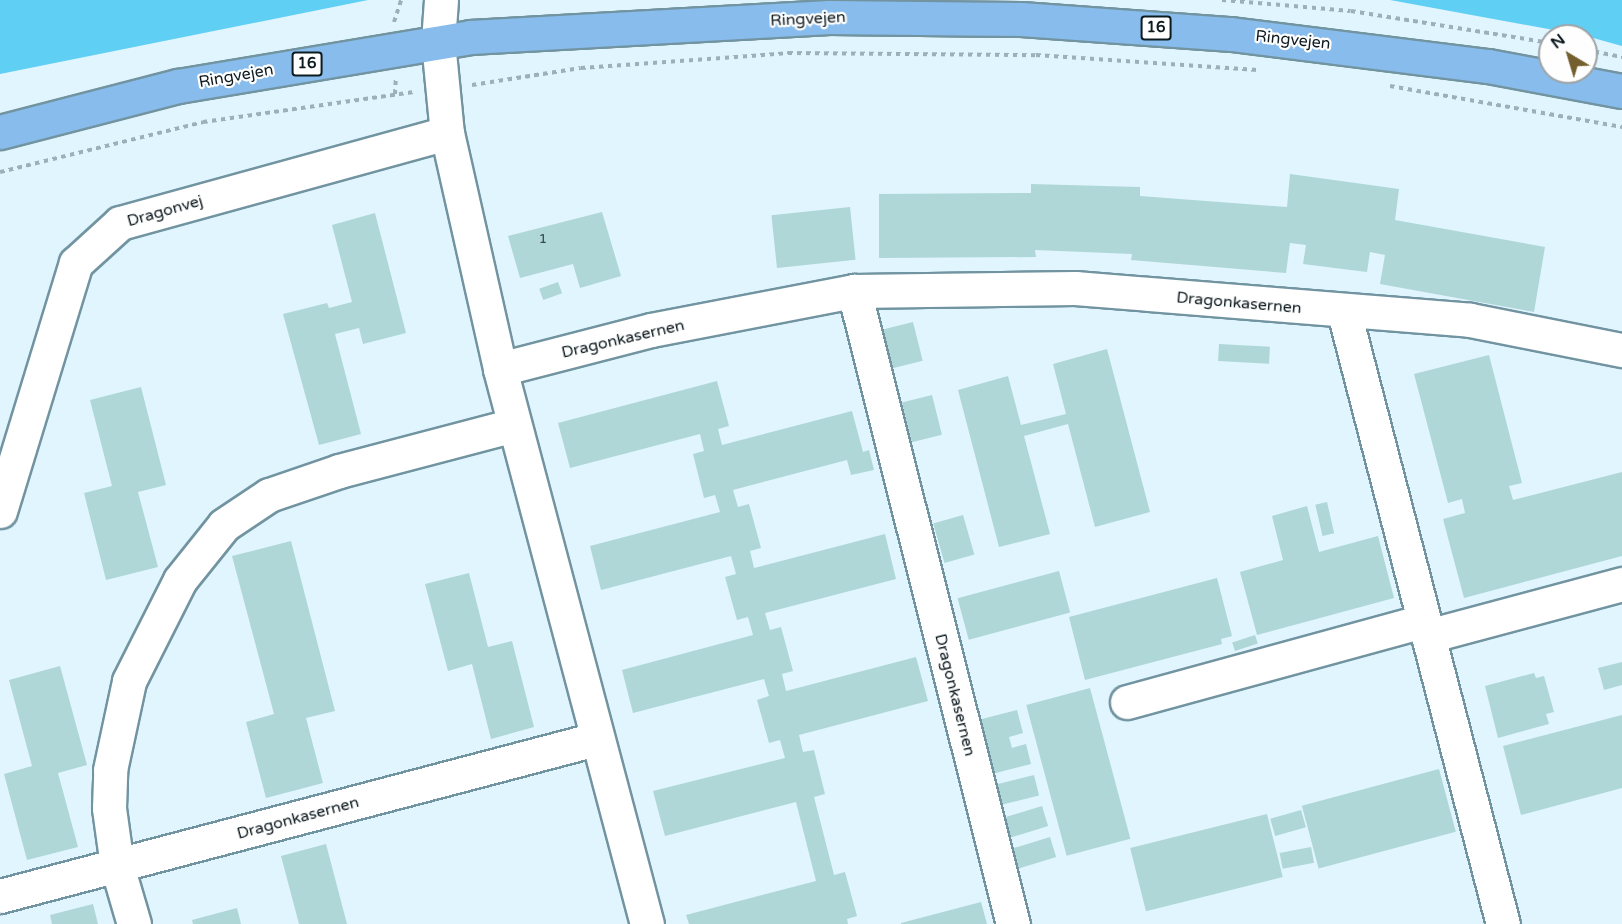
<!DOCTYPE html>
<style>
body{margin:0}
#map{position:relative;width:1622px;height:924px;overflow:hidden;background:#e0f5fe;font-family:"Varela Round",sans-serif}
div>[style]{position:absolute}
.forest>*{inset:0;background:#60cff4}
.building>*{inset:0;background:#afd7d7;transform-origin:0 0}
.path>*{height:4px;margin-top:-2px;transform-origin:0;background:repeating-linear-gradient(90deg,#9db0b7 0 4.5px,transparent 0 9px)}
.roads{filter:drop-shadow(2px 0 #7294a1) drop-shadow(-2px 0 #7294a1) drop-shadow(0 2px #7294a1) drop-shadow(0 -2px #7294a1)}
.minor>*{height:33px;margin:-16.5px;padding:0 16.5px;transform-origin:16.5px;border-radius:16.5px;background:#fff}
.major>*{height:33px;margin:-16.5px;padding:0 16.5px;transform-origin:16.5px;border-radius:16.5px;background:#88bcec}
span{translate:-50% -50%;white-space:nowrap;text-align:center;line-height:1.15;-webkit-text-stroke:4.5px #fefefe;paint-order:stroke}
.number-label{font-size:14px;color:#36494d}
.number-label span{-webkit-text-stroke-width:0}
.shield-label span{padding:2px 4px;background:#fefefe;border:2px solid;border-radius:4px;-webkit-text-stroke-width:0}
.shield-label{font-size:15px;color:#0d1a1f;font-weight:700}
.street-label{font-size:16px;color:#0d1a1f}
.north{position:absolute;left:1538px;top:24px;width:60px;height:60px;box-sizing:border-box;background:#fefefe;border:2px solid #9ea3a5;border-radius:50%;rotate:322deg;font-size:16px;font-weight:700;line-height:24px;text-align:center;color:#0d1a1f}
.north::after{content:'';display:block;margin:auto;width:21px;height:27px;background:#74602f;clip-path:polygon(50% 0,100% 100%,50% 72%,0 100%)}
</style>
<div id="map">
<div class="forest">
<i style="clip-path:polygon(0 0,368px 0,0 74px)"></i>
<i style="clip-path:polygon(1390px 0,1622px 0,1622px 46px,1586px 36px)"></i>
</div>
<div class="building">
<i style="clip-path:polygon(1290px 174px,1399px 189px,1395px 220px,1545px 247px,1534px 312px,1380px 284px,1385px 255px,1370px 252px,1367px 272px,1303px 264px,1306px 245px,1290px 243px,1286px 273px,1131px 260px,1132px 254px,1035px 250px,1036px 257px,879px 258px,879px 194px,1031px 193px,1031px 184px,1140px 187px,1140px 196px,1287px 207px)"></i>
<i style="left:850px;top:207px;width:53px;height:79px;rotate:84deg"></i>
<i style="clip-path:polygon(602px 212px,621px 276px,580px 288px,573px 264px,520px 278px,508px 236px)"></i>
<i style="clip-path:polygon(375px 213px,406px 333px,363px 344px,359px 328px,335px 334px,361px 434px,319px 445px,283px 314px,327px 303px,329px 308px,352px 302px,332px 225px)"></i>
<i style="left:558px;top:282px;width:12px;height:20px;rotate:70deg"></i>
<i style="left:913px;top:322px;width:40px;height:31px;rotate:76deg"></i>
<i style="left:1219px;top:344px;width:51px;height:17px;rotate:3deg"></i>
<i style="clip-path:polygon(1107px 349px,1150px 512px,1095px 527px,1068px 424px,1024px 436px,1050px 534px,999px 547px,958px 390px,1008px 376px,1021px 425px,1066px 414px,1053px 364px)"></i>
<i style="clip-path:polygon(1489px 355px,1522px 483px,1509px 486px,1513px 500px,1622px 472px,1622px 556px,1464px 598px,1443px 519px,1465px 513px,1462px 499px,1448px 503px,1414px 374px)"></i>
<i style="clip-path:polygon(717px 381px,729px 426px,718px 429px,722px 445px,852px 411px,863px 452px,869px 450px,874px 470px,851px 475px,847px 460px,733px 490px,738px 507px,749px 504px,761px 548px,750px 551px,754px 568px,885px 534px,896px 579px,765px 613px,770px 630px,781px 627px,793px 671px,782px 674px,786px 691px,916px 657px,928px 701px,799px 735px,803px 752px,814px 750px,825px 794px,814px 797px,834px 875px,845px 872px,857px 916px,847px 919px,848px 924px,689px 924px,686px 915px,816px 881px,796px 802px,665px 836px,653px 791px,785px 758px,780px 740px,769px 743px,757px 700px,769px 696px,764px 679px,633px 713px,622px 670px,753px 635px,748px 617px,737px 620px,725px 577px,736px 574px,731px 556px,601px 590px,590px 546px,720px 512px,715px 495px,704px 498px,693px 454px,704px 451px,700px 434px,570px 468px,558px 423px)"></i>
<i style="clip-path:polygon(141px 387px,166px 485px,138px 492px,158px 567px,106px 580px,84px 493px,112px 486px,90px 400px)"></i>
<i style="left:932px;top:395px;width:41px;height:31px;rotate:76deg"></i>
<i style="left:1327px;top:502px;width:32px;height:12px;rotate:77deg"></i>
<i style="clip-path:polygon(1307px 506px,1319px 552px,1378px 536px,1394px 598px,1257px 635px,1240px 572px,1283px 560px,1272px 516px)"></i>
<i style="left:963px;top:515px;width:41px;height:31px;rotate:74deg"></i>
<i style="clip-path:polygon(291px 541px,335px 711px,306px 718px,323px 783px,266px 798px,246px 722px,274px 714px,232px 556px)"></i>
<i style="left:1059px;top:571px;width:43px;height:105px;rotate:75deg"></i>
<i style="clip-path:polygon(469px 573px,488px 647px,512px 641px,534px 727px,491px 739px,472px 664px,448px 671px,425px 584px)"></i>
<i style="clip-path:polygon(1217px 578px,1232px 636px,1221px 639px,1222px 644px,1085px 680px,1069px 617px)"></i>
<i style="left:1255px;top:635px;width:9px;height:24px;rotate:72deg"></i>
<i style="clip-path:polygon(1622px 662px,1622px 685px,1604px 690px,1598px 668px)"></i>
<i style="clip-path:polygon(60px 666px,87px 765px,58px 773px,78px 847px,27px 860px,4px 774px,32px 766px,9px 680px)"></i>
<i style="clip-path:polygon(1534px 673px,1536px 678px,1544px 676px,1554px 712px,1546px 714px,1549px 724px,1498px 738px,1485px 686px)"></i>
<i style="left:1090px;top:688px;width:156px;height:66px;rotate:75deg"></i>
<i style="clip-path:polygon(1017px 710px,1023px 733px,1009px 737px,1012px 748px,1026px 744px,1031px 764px,992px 774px,978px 720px)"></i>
<i style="clip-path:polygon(1622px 715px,1622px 788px,1521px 815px,1503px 746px)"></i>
<i style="left:1439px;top:769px;width:65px;height:142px;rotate:75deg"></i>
<i style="left:1034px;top:775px;width:21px;height:41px;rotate:76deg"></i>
<i style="left:1042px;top:806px;width:21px;height:41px;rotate:73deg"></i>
<i style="left:1301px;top:810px;width:18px;height:32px;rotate:74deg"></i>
<i style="left:1267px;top:814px;width:65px;height:141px;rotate:76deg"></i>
<i style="left:1050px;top:837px;width:21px;height:40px;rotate:73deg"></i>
<i style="clip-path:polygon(326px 844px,347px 924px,299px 924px,281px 856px)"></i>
<i style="left:1311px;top:847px;width:16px;height:32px;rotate:79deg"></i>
<i style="clip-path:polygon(981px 902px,987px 924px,901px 924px,901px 923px)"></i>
<i style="clip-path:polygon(93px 904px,98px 924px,52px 924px,50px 915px)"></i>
<i style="clip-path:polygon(237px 908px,241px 924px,193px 924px,192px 920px)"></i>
</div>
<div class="path">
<i style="left:1222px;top:0;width:129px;rotate:4.9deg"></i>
<i style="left:1351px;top:11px;width:202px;rotate:9.1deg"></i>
<i style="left:394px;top:22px;width:23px;rotate:-72deg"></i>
<i style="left:1586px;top:50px;width:37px;rotate:11deg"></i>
<i style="left:472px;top:85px;width:110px;rotate:-8.9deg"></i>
<i style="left:581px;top:68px;width:208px;rotate:-4.1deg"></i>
<i style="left:788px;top:53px;width:248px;rotate:0.5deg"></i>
<i style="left:1036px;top:55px;width:222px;rotate:3.9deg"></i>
<i style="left:1390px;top:86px;width:236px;rotate:10deg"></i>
<i style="left:395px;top:94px;width:17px;rotate:-87deg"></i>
<i style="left:0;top:172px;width:209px;rotate:-13.8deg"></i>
<i style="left:203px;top:122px;width:213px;rotate:-8.1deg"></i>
</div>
<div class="roads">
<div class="minor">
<i style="left:441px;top:0;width:42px;rotate:94.1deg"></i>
<i style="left:438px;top:42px;width:91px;rotate:84.4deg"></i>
<i style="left:447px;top:133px;width:242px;rotate:77.3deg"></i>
<i style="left:500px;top:369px;width:574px;rotate:75.17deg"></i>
<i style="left:854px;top:291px;width:653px;rotate:75.9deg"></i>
<i style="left:1344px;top:312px;width:632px;rotate:75.44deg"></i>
<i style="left:500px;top:369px;width:156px;rotate:-14.5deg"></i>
<i style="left:651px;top:330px;width:207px;rotate:-10.9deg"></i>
<i style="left:854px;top:291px;width:221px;rotate:-0.8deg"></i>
<i style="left:1075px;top:288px;width:396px;rotate:4.6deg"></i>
<i style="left:1470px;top:320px;width:155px;rotate:11.2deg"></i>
<i style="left:0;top:511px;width:259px;rotate:-73deg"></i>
<i style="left:76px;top:263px;width:59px;rotate:-42.3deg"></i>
<i style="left:120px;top:223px;width:339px;rotate:-15.4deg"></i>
<i style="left:1428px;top:636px;width:201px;rotate:-15deg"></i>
<i style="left:1127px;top:702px;width:308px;rotate:-15.3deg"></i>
<i style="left:0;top:896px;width:616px;rotate:-14.76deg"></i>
<i style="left:134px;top:924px;width:60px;rotate:-106.3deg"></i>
<i style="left:117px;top:866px;width:59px;rotate:-97.9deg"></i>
<i style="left:109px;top:808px;width:38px;rotate:-88deg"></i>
<i style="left:110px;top:770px;width:91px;rotate:-77.9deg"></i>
<i style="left:129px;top:681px;width:113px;rotate:-63.2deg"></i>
<i style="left:180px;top:580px;width:70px;rotate:-51.3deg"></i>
<i style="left:224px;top:525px;width:54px;rotate:-33.7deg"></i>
<i style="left:269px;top:495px;width:74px;rotate:-18.9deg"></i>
<i style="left:339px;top:471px;width:181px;rotate:-14.7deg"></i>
</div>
<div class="major">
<i style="left:0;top:132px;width:184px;rotate:-14.5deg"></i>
<i style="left:178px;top:86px;width:296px;rotate:-9.5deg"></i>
<i style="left:470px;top:37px;width:360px;rotate:-3.2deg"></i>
<i style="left:829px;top:17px;width:192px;rotate:0.6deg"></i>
<i style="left:1021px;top:19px;width:211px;rotate:4.1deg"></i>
<i style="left:1231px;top:34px;width:259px;rotate:7.1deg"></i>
<i style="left:1488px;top:66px;width:136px;rotate:10.6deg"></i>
</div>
</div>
<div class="number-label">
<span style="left:543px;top:239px">1</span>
</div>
<div class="shield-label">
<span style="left:1156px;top:28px">16</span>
<span style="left:307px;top:64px">16</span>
</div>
<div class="street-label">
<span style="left:808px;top:19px;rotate:-3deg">Ringvejen</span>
<span style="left:1293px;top:40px;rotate:6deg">Ringvejen</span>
<span style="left:236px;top:76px;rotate:-10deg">Ringvejen</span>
<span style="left:165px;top:211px;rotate:-16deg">Dragonvej</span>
<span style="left:1239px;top:303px;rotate:5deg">Dragonkasernen</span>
<span style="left:623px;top:339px;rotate:-13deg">Dragonkasernen</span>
<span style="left:955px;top:695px;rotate:76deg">Dragonkasernen</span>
<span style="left:298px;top:818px;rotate:-15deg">Dragonkasernen</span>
</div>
<div class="north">N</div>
</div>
